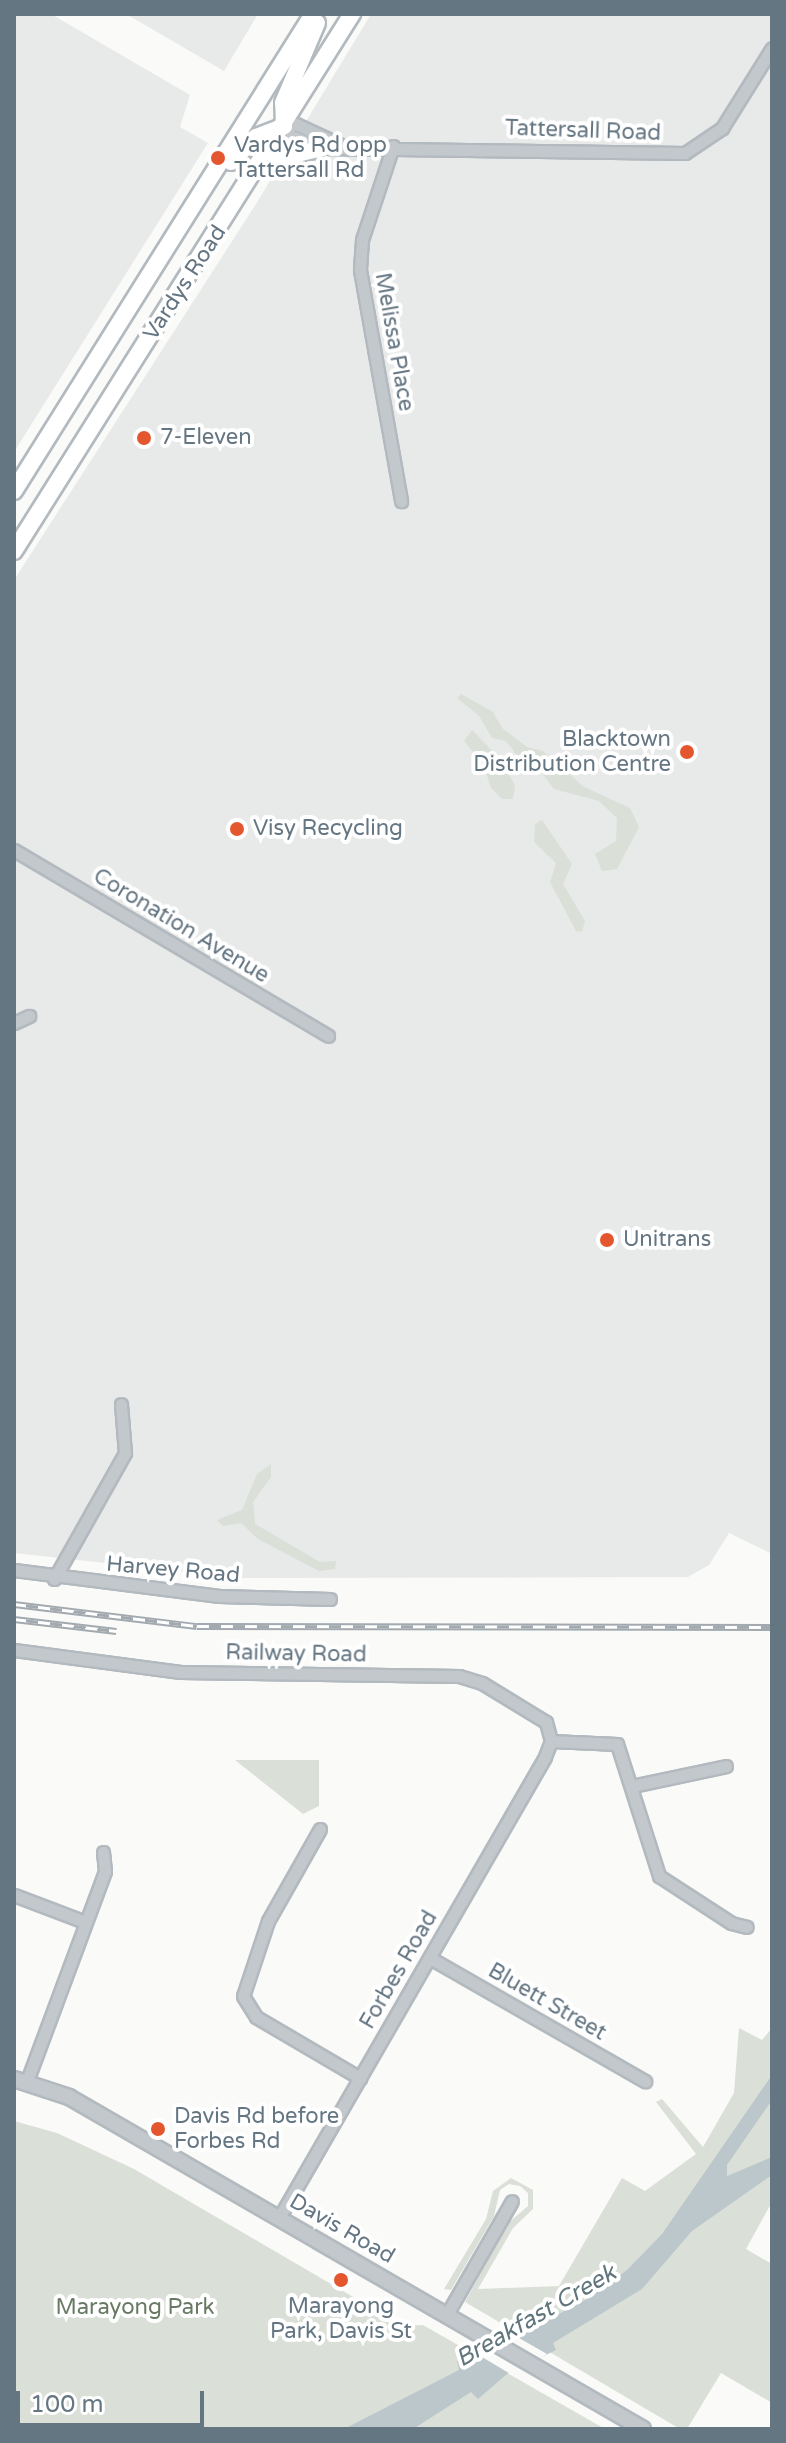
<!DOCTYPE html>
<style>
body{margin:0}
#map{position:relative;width:786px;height:2443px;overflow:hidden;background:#fafaf8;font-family:"Varela Round",sans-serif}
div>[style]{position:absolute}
.built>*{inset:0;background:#e8e9e9}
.green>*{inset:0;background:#dadfd7}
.water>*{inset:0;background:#bbc7cb}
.pier>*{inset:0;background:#fafaf8}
.roads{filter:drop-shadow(2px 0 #b3babf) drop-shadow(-2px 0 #b3babf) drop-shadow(0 2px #b3babf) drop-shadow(0 -2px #b3babf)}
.minor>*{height:11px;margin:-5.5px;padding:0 5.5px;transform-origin:5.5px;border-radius:5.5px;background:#c3c8cc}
.tertiary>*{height:14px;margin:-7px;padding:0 7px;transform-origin:7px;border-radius:7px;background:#c3c8cc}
.secondary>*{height:16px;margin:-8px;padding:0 8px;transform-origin:8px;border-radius:8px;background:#fff}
.rail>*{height:7px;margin-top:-3.5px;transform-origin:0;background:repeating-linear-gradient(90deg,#fff 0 12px,#a2aab0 0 24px);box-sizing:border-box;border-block:2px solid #a2aab0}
.dots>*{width:22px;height:22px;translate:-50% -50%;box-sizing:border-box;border:4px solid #fff;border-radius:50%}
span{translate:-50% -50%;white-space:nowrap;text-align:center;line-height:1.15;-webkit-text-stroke:8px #fff;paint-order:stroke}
.street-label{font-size:22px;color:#657683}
.poi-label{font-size:22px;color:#657683}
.left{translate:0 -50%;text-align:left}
.right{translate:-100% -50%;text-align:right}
.park-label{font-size:22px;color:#687a64}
.water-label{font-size:24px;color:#60757c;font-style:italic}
.frame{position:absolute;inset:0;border:16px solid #657683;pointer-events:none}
.scale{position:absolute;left:16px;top:2391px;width:188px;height:36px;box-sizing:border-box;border:4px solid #657683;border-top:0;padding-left:10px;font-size:24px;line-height:28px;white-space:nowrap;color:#657683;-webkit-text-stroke:6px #fff;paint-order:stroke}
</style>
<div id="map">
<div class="built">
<i style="clip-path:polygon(14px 14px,51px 14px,190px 95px,180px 127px,208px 143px,14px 452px)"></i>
<i style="clip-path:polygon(126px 14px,258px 14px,224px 71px)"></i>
<i style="clip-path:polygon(371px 14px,772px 14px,772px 1554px,729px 1533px,709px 1565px,688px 1577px,241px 1578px,14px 1553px,14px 580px,256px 204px)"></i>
</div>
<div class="green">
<i style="clip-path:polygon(461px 694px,493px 712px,502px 728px,527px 747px,543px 751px,584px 787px,630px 808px,639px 827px,617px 869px,602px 871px,595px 854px,616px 841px,617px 818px,599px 801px,554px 789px,536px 765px,519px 758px,506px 741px,492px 738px,479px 716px,457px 698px)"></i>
<i style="clip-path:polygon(472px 730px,503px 762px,515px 786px,513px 799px,502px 799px,491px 788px,483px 763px,464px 741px)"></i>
<i style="clip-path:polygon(542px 820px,572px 864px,563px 884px,585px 921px,582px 932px,576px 931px,550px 882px,556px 863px,534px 842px,535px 824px)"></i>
<i style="clip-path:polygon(271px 1464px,271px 1477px,253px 1502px,255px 1524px,320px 1562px,336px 1561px,335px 1569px,319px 1571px,258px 1539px,241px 1523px,223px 1526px,217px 1520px,242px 1510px,257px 1474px)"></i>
<i style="clip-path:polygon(235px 1760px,319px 1760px,319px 1806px,303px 1814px)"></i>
<i style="clip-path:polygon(739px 2028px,762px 2040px,772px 2028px,772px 2202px,746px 2249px,772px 2264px,772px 2403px,721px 2373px,687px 2429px,680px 2429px,465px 2302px,507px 2224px,528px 2206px,528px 2193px,520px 2186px,509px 2184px,500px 2190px,494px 2216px,451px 2290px,444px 2289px,486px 2219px,493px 2191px,511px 2178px,533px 2190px,533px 2209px,513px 2228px,478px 2289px,559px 2286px,622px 2178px,645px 2191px,696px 2154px,656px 2102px,662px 2099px,703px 2147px,734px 2093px)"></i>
<i style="clip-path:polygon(14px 2121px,57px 2133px,134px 2169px,403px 2326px,423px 2325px,605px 2429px,14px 2429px)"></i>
</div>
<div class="water">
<i style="clip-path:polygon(772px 2075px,772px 2100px,727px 2165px,727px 2176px,772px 2157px,772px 2175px,692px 2231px,642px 2289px,553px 2343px,556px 2350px,507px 2374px,478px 2399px,471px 2392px,413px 2429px,344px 2429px,459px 2370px,457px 2361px,482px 2354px,537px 2317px,542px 2323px,587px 2299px,627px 2270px,662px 2234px)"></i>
</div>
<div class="pier">
<i style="clip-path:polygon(512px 2334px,547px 2354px,512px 2375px,477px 2354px)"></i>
</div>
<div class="roads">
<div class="minor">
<i style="left:339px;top:144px;width:47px;rotate:-155.1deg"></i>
<i style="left:296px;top:124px;width:12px;rotate:171deg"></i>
<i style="left:284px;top:126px;width:12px;rotate:55deg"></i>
<i style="left:291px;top:136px;width:33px;rotate:21deg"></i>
<i style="left:322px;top:148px;width:363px;rotate:0.8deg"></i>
<i style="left:685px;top:153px;width:45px;rotate:-34deg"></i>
<i style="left:722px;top:128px;width:94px;rotate:-58deg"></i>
<i style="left:393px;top:146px;width:99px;rotate:108.3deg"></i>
<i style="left:362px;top:240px;width:30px;rotate:94deg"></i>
<i style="left:360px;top:270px;width:235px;rotate:79.9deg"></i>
<i style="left:14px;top:850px;width:365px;rotate:30.6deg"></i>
<i style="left:14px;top:1023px;width:17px;rotate:-25deg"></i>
<i style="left:14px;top:1570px;width:207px;rotate:7.2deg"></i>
<i style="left:219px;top:1596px;width:111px;rotate:1.5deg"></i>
<i style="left:54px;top:1579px;width:145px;rotate:-60.6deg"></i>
<i style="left:125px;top:1453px;width:49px;rotate:-94.7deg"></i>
<i style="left:14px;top:1650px;width:168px;rotate:7.5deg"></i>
<i style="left:181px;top:1672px;width:278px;rotate:0.8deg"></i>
<i style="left:459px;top:1676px;width:24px;rotate:17deg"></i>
<i style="left:482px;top:1683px;width:75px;rotate:31.4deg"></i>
<i style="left:546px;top:1722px;width:20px;rotate:75deg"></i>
<i style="left:551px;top:1741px;width:17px;rotate:111deg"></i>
<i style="left:545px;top:1757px;width:532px;rotate:119.99deg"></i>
<i style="left:551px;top:1741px;width:66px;rotate:2.6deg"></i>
<i style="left:617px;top:1744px;width:139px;rotate:72.3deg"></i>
<i style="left:659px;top:1876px;width:86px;rotate:33.1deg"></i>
<i style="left:731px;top:1923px;width:16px;rotate:14deg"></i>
<i style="left:632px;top:1786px;width:96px;rotate:-12deg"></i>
<i style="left:320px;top:1829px;width:106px;rotate:119.5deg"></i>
<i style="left:268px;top:1921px;width:79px;rotate:108.4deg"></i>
<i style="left:243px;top:1996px;width:25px;rotate:58deg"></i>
<i style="left:256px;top:2017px;width:121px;rotate:30.4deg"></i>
<i style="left:14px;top:1895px;width:76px;rotate:20.8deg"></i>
<i style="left:430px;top:1958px;width:248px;rotate:29.8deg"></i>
<i style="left:27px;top:2081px;width:224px;rotate:-69.6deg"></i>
<i style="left:105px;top:1871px;width:19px;rotate:-96deg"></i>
<i style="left:447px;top:2314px;width:130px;rotate:-60.1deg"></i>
</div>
<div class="tertiary">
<i style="left:14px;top:2079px;width:58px;rotate:18.1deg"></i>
<i style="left:69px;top:2097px;width:663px;rotate:30.04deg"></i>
</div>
<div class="secondary">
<i style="left:284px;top:126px;width:23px;rotate:-92deg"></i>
<i style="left:283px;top:103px;width:87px;rotate:-67deg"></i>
<i style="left:231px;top:162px;width:35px;rotate:-45deg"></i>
<i style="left:256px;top:137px;width:30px;rotate:-21deg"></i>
<i style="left:263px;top:162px;width:61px;rotate:-13.3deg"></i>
<i style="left:14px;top:491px;width:563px;rotate:-57.92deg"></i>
<i style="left:14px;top:551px;width:635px;rotate:-57.81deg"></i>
</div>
</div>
<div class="rail">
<i style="left:14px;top:1604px;width:184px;rotate:6.9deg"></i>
<i style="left:197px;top:1626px;width:575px;rotate:0.1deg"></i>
<i style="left:14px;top:1619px;width:103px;rotate:6.7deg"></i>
</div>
<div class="dots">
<i style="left:218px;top:158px;background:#e4572e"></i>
<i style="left:144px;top:438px;background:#e4572e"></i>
<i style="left:687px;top:752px;background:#e4572e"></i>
<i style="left:237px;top:829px;background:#e4572e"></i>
<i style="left:607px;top:1240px;background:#e4572e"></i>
<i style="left:158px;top:2129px;background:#e4572e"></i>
<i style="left:341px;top:2280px;background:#e4572e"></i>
</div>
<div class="street-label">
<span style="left:583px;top:131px;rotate:2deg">Tattersall Road</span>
<span style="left:185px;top:283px;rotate:-57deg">Vardys Road</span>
<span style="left:394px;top:342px;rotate:80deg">Melissa Place</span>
<span style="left:181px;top:926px;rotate:31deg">Coronation Avenue</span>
<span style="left:173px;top:1570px;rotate:5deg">Harvey Road</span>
<span style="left:296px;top:1654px;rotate:1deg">Railway Road</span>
<span style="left:399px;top:1970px;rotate:-60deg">Forbes Road</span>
<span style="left:547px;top:2002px;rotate:30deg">Bluett Street</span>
<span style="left:342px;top:2229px;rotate:30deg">Davis Road</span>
</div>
<div class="poi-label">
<span class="left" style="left:234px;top:158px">Vardys Rd opp<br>Tattersall Rd</span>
<span class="left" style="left:160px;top:438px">7-Eleven</span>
<span class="right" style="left:671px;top:752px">Blacktown<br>Distribution Centre</span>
<span class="left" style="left:253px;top:829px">Visy Recycling</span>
<span class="left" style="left:623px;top:1240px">Unitrans</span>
<span class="left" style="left:174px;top:2129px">Davis Rd before<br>Forbes Rd</span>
<span style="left:341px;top:2319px">Marayong<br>Park, Davis St</span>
</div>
<div class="park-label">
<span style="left:135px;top:2308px">Marayong Park</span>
</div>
<div class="water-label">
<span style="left:536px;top:2316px;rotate:-30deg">Breakfast Creek</span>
</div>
<div class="frame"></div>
<div class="scale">100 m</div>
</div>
